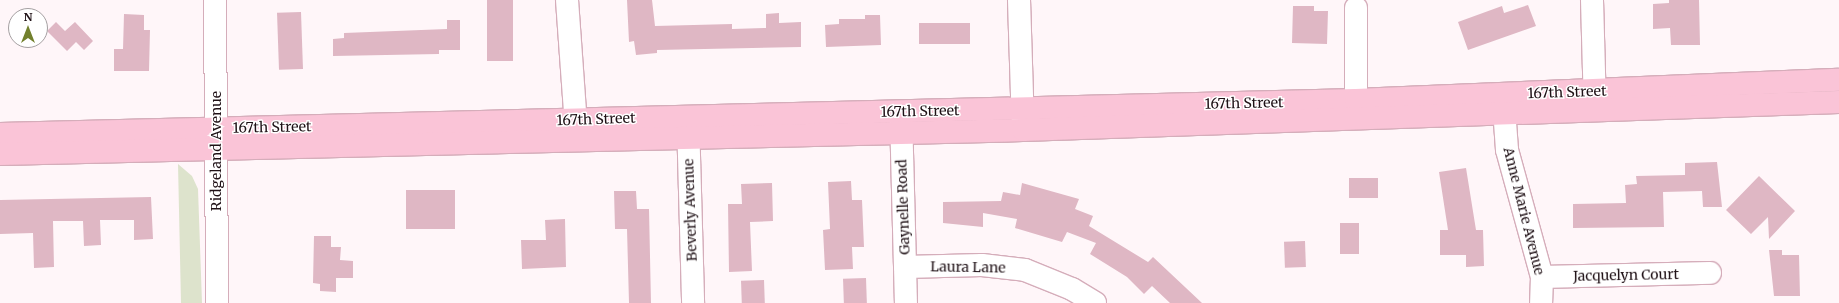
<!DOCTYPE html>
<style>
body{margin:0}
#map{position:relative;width:1839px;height:303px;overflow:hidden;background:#fff6f9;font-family:Merriweather,serif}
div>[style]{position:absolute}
.green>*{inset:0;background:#dde3cc}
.building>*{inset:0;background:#dfb7c4;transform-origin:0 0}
.roads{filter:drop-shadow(1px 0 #d5adba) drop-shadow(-1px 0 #d5adba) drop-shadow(0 1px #d5adba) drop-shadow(0 -1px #d5adba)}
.minor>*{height:22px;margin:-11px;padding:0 11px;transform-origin:11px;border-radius:11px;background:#fff}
.major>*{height:22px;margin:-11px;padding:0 11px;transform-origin:11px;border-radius:11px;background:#fac4d7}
span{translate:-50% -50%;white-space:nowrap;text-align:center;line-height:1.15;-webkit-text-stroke:3px #fff;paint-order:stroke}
.street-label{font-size:14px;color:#1f1116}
.north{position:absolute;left:8px;top:8px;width:40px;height:40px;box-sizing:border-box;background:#fff;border:1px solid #a5a0a2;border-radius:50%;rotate:0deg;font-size:11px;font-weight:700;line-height:16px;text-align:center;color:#1f1116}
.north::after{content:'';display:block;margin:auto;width:14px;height:18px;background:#72802d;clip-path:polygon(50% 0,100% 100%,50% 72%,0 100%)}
</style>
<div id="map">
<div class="green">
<i style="clip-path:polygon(178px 164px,192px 176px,198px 189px,202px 303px,181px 303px)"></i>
</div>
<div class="building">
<i style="left:487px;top:0;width:26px;height:61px"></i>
<i style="clip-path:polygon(627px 0,652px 0,655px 26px,732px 24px,732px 29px,766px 28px,766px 14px,779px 13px,779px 23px,801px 22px,801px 47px,657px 50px,657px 53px,636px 55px,634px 41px,629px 42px)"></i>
<i style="clip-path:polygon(1669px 0,1699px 0,1700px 45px,1671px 45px,1670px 28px,1653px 29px,1653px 4px,1669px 3px)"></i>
<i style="clip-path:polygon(1528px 5px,1536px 26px,1468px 50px,1458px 22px,1502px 6px,1504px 13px)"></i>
<i style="clip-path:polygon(1293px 6px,1314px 6px,1314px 11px,1328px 11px,1327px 44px,1292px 43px)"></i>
<i style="left:301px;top:12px;width:57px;height:24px;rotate:88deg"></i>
<i style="clip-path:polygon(124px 14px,144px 15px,144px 30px,150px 30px,149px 71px,114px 71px,114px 49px,123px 49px)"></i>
<i style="clip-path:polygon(865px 15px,880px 15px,881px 45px,826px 47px,825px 25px,839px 24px,839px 19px,865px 19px)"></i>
<i style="clip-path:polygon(447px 20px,460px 20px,460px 50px,439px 50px,439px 54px,333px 56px,333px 39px,344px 38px,344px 33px,447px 29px)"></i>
<i style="clip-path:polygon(56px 22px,65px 31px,75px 22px,93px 41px,84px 50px,76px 42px,67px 51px,47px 31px)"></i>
<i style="left:970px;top:23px;width:21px;height:51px;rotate:90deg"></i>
<i style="clip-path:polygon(1717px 162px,1722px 207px,1703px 207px,1702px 191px,1663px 192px,1664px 227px,1573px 228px,1573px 204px,1626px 203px,1625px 185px,1637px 184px,1636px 176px,1685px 175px,1685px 163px)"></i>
<i style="clip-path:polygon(1466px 168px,1476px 230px,1483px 230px,1484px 266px,1466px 267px,1466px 255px,1440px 255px,1440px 230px,1448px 230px,1439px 172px)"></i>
<i style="clip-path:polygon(1759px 176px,1795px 211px,1769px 239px,1768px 217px,1751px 234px,1726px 210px)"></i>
<i style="left:1378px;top:178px;width:20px;height:29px;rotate:90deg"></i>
<i style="clip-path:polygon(851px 181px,852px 200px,862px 200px,864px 247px,852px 247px,853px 269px,825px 270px,823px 230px,830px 229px,828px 182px)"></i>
<i style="clip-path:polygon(772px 183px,773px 221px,750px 222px,752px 271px,729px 272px,728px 204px,742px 204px,741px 184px)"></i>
<i style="clip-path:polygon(1022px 183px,1079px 199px,1075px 209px,1093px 216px,1089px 226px,1148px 262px,1153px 257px,1202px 303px,1170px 303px,1152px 286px,1144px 294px,1127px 277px,1090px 254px,1096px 243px,1067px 232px,1062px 242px,1015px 228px,1017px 219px,983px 213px,983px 227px,943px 223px,943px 202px,1001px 201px,1003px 192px,1020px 195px)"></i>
<i style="left:455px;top:190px;width:39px;height:49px;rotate:90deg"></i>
<i style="clip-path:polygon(614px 191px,636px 191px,637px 209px,649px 209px,651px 303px,629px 303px,627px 229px,615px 229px)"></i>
<i style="clip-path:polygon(151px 197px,153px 239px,134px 240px,134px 220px,100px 220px,101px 245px,84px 246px,83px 221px,53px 221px,54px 267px,34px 268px,33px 233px,0 234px,0 200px)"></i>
<i style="clip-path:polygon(565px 219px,566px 267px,522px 269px,521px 240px,546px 240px,545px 220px)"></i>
<i style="left:1340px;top:223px;width:19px;height:31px"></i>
<i style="clip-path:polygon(314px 236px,331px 236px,331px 247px,341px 247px,340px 260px,353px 261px,353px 278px,336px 278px,336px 292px,320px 291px,320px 284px,313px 283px)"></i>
<i style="left:1305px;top:241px;width:26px;height:21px;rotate:88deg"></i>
<i style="clip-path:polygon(1769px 250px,1782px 250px,1782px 255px,1799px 255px,1800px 296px,1774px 296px)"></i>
<i style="left:866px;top:278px;width:25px;height:23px;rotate:88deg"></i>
<i style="left:764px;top:280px;width:23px;height:23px;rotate:88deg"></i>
</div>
<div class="roads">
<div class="minor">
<i style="left:215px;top:0;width:303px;rotate:89.6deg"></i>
<i style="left:567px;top:0;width:138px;rotate:85.9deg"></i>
<i style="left:1019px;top:0;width:127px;rotate:88.2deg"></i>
<i style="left:1592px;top:0;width:109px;rotate:88.4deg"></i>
<i style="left:1356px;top:8px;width:92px;rotate:90deg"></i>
<i style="left:1503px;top:95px;width:55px;rotate:85.8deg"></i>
<i style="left:1507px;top:150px;width:132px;rotate:74.6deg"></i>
<i style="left:1542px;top:277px;width:26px;rotate:92deg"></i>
<i style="left:901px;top:114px;width:189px;rotate:88.5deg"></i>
<i style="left:688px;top:120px;width:183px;rotate:88.4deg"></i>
<i style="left:905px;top:267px;width:77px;rotate:-1.5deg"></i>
<i style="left:982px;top:265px;width:43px;rotate:6.6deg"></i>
<i style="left:1025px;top:270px;width:51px;rotate:22deg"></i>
<i style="left:1072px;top:289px;width:27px;rotate:31deg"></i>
<i style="left:1542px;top:277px;width:168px;rotate:-1.4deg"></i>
</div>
<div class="major">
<i style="left:0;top:134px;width:1356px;rotate:-1.44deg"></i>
<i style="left:1356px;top:100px;width:483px;rotate:-2.4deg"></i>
<i style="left:0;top:154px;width:1023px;rotate:-1.34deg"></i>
<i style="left:1023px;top:130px;width:816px;rotate:-1.97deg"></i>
</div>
</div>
<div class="street-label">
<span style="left:1567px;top:92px;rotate:-2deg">167th Street</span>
<span style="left:1244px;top:103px;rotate:-1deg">167th Street</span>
<span style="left:920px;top:111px;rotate:-1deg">167th Street</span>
<span style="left:596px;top:119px;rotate:-2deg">167th Street</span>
<span style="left:272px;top:127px;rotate:-1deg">167th Street</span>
<span style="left:216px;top:151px;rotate:-90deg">Ridgeland Avenue</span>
<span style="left:903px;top:207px;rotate:-92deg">Gaynelle Road</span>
<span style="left:690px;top:210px;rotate:-92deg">Beverly Avenue</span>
<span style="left:1524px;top:211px;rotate:76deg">Anne Marie Avenue</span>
<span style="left:968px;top:267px;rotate:1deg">Laura Lane</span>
<span style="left:1626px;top:275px;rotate:-1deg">Jacquelyn Court</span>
</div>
<div class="north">N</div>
</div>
